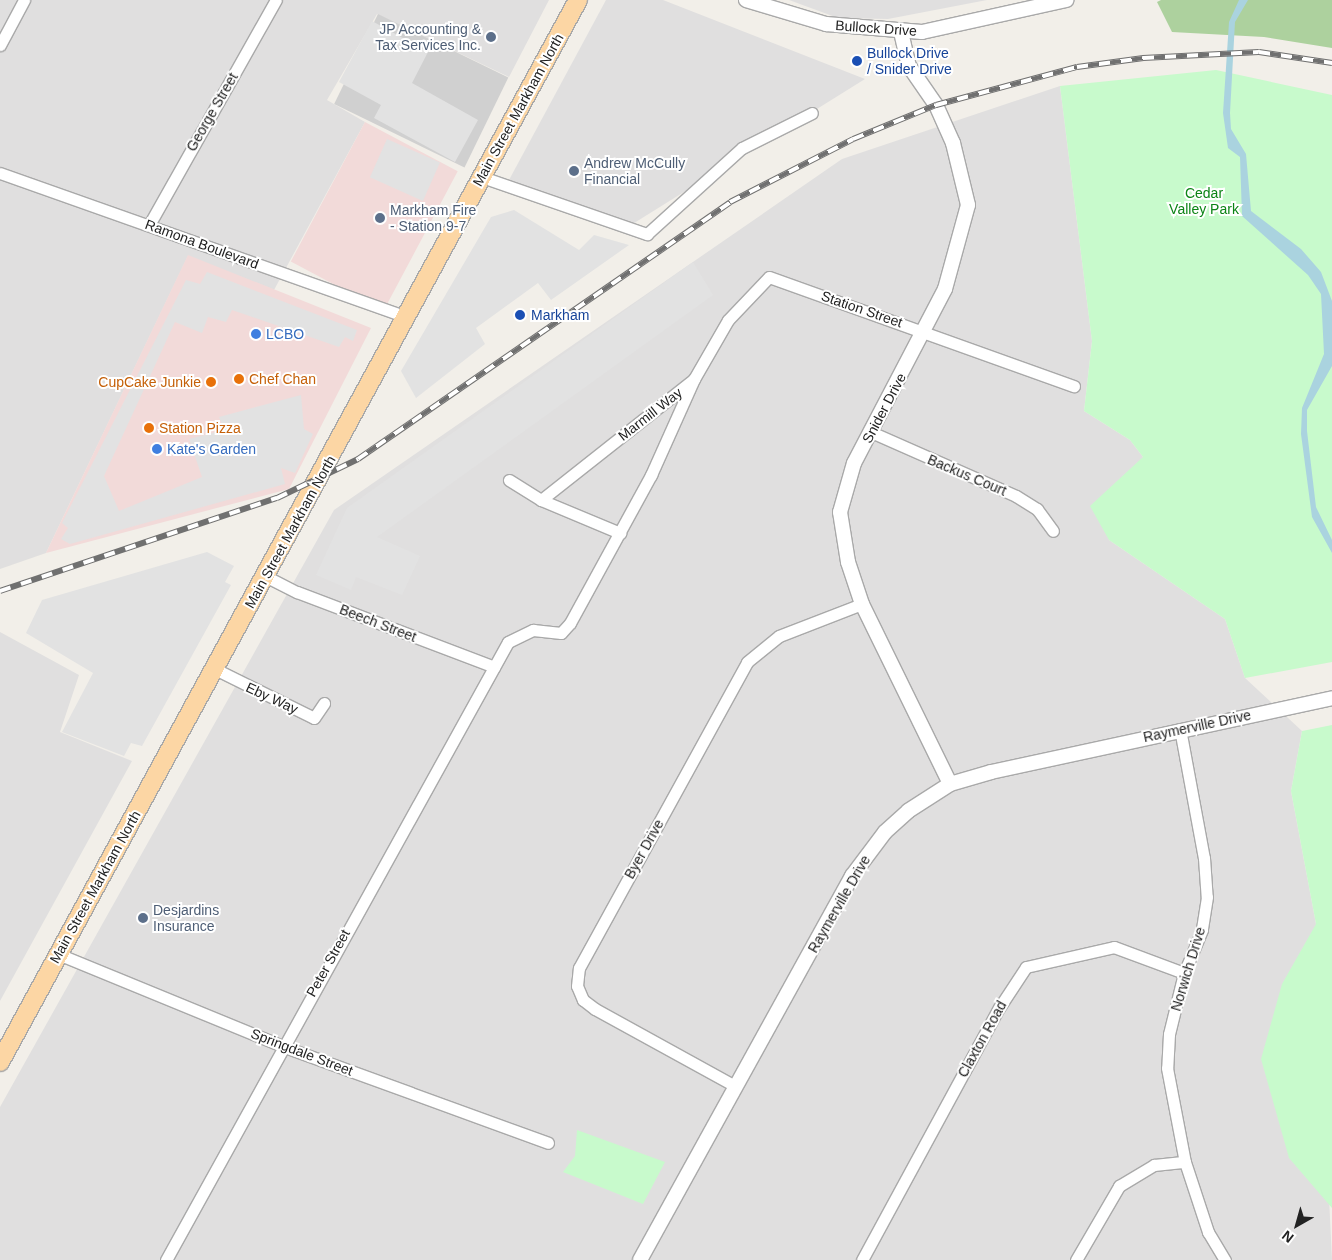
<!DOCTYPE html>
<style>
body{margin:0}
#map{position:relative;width:1332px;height:1260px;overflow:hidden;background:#f2efe9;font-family:Arial,sans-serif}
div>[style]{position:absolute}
.residential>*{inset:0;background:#e0dfdf}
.commercial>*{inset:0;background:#f2dad9;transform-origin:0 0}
.religious>*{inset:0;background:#d0d0d0;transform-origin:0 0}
.forest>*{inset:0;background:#add19e}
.park>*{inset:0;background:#c8facc}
.parking>*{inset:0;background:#e2e2e2;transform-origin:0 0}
.water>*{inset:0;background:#aad3df}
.roads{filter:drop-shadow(1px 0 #a9a9a9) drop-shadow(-1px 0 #a9a9a9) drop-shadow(0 1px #a9a9a9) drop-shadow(0 -1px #a9a9a9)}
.minor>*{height:11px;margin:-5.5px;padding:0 5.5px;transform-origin:5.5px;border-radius:5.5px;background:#fff}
.tertiary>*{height:14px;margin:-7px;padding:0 7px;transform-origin:7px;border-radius:7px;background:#fff}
.primary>*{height:18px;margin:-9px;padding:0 9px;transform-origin:9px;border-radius:9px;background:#fcd6a4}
.rail>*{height:5.5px;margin-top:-2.75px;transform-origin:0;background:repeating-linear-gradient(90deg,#fff 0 11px,#707070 0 22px);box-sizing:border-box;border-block:1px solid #707070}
.dots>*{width:14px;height:14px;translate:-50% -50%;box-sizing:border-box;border:2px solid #fff;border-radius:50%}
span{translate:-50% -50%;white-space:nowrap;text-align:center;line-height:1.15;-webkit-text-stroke:4px #fff;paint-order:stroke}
.street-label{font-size:14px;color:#222}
.service-label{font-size:14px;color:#4e5e75}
.right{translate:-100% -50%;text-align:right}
.left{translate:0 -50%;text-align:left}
.transit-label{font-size:14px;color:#164399}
.park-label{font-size:14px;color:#0c8416}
.shop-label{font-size:14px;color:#366cbe}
.food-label{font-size:14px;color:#c56008}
.north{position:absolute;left:1272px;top:1200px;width:50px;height:50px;-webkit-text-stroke:4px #fff;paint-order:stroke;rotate:218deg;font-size:14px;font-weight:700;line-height:20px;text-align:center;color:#222}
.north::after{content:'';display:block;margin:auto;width:18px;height:22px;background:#222;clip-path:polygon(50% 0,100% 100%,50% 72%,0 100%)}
</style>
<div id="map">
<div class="residential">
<i style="clip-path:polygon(0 0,549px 0,509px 77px,377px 14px,327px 100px,365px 122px,274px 290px,188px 256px,46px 553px,0 569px)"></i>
<i style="clip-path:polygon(606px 0,663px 0,865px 79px,631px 225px,509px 180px)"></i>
<i style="clip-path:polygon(789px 0,987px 0,888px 19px,838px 18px)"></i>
<i style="clip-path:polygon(1060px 86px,1092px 341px,1084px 411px,1130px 440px,1143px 457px,1109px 540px,1225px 619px,1245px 678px,1302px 731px,1291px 791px,1316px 924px,1332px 1260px,0 1260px,0 1107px,334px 510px,842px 159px)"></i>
<i style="clip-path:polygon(0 632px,79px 675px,60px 732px,132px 761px,0 1001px)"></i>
</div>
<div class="commercial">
<i style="left:365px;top:122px;width:105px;height:158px;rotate:28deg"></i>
<i style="clip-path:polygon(188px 255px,371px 328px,289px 489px,46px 553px)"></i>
</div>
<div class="religious">
<i style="left:378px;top:14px;width:145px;height:100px;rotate:26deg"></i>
</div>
<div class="forest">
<i style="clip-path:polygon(1161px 0,1332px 0,1332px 48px,1264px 37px,1172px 32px,1157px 2px)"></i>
</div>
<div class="park">
<i style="clip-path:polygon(1216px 70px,1332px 95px,1332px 662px,1245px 678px,1225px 619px,1109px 540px,1090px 506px,1143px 457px,1130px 440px,1084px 411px,1092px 341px,1060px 86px)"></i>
<i style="clip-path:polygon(1332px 725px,1332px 1208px,1289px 1158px,1261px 1059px,1282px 984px,1316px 924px,1291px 791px,1302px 731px)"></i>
<i style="clip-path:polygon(577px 1130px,665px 1162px,643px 1204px,563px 1172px,575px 1156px)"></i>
</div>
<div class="parking">
<i style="clip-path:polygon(372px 21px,428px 52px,412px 83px,478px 120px,455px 162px,374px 118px,381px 105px,339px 82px)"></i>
<i style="left:387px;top:139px;width:58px;height:42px;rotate:24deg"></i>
<i style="clip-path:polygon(514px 210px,579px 250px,594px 235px,629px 245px,551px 300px,538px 283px,476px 328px,485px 344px,416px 398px,401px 371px,491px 217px)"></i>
<i style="clip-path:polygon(693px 262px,713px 295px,377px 537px,420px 556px,402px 595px,356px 577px,351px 590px,316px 575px,347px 508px)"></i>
<i style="clip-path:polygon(207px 272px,357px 330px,353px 341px,345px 337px,339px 347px,232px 310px,226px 322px,208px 317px,202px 333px,175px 322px,104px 476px,119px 511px,202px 477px,189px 439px,224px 430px,219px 417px,301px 395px,304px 429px,313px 434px,295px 473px,281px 468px,285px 484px,70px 544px,61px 539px,68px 528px,62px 523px,186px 280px,200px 284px)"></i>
<i style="clip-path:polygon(207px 552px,234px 566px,225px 582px,231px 585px,142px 746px,131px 743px,124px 756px,62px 732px,93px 673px,26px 633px,42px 600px)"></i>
</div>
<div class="water">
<i style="clip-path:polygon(1239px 0,1248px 0,1235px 22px,1230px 113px,1231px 129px,1246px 154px,1251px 211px,1301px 249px,1321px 272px,1332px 301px,1332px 366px,1307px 410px,1307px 431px,1316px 507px,1332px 540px,1332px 553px,1312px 517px,1301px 434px,1302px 408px,1324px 354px,1321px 294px,1308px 275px,1242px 216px,1240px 157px,1228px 148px,1223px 113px,1229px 22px)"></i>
</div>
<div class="roads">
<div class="minor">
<i style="left:0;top:45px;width:51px;rotate:-61.9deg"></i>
<i style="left:0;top:173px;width:429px;rotate:19.5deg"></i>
<i style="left:482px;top:177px;width:175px;rotate:19.1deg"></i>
<i style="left:647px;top:234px;width:128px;rotate:-42.2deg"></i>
<i style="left:742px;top:148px;width:78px;rotate:-26.6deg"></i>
<i style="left:149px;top:225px;width:258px;rotate:-60.6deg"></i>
<i style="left:871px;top:432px;width:158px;rotate:23.8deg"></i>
<i style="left:1016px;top:496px;width:25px;rotate:32deg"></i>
<i style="left:1037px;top:509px;width:27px;rotate:54deg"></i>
<i style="left:509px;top:480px;width:38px;rotate:32deg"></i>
<i style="left:541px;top:500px;width:86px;rotate:22.7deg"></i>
<i style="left:541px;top:500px;width:195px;rotate:-38.3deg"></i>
<i style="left:694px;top:379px;width:68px;rotate:-60deg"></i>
<i style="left:728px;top:320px;width:59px;rotate:-46.4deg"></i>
<i style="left:769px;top:277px;width:324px;rotate:19.7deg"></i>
<i style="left:265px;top:576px;width:36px;rotate:27deg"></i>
<i style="left:297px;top:592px;width:211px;rotate:20.8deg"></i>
<i style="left:215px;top:669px;width:110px;rotate:26.3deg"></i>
<i style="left:314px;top:718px;width:18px;rotate:-56deg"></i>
<i style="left:1180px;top:729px;width:131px;rotate:79.5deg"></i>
<i style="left:1204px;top:858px;width:39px;rotate:86deg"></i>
<i style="left:1207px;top:897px;width:33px;rotate:99deg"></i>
<i style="left:1202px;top:930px;width:47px;rotate:112.7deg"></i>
<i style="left:1184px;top:973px;width:63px;rotate:103.8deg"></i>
<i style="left:1169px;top:1034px;width:34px;rotate:93deg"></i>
<i style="left:1167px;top:1068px;width:96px;rotate:79.2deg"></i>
<i style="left:1185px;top:1162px;width:74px;rotate:71.8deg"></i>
<i style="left:1208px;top:1232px;width:33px;rotate:59deg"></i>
<i style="left:58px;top:954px;width:242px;rotate:22.3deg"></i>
<i style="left:282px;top:1046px;width:283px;rotate:20deg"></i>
<i style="left:735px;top:1086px;width:160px;rotate:-151.2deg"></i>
<i style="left:595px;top:1009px;width:15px;rotate:-143deg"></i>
<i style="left:583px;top:1000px;width:15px;rotate:-113deg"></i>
<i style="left:577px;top:986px;width:18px;rotate:-84deg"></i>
<i style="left:579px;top:968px;width:349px;rotate:-61.2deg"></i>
<i style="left:747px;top:662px;width:41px;rotate:-39.1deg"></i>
<i style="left:779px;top:636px;width:89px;rotate:-21.1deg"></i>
<i style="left:166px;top:1260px;width:706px;rotate:-61.04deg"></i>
<i style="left:508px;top:642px;width:28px;rotate:-26deg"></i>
<i style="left:533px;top:630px;width:28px;rotate:6deg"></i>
<i style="left:561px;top:633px;width:13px;rotate:-48deg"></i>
<i style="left:570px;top:623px;width:169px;rotate:-61.3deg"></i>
<i style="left:651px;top:475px;width:105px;rotate:-65.9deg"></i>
<i style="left:862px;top:1260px;width:287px;rotate:-61.5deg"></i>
<i style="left:999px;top:1008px;width:49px;rotate:-56.6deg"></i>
<i style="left:1026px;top:967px;width:90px;rotate:-12.8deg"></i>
<i style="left:1114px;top:947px;width:75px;rotate:20.4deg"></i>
<i style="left:1076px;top:1260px;width:86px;rotate:-59.8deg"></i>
<i style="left:1119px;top:1186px;width:41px;rotate:-31deg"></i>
<i style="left:1154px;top:1165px;width:31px;rotate:-6deg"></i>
</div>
<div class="tertiary">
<i style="left:746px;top:0;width:84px;rotate:16.7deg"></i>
<i style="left:826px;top:24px;width:96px;rotate:4.8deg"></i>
<i style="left:922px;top:32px;width:148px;rotate:-12.5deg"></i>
<i style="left:901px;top:32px;width:35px;rotate:77deg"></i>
<i style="left:909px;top:66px;width:47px;rotate:55.3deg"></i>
<i style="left:936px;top:105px;width:42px;rotate:65.9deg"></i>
<i style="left:953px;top:143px;width:64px;rotate:76.4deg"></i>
<i style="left:968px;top:205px;width:87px;rotate:105.3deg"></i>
<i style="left:945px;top:289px;width:196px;rotate:117.6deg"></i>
<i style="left:854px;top:463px;width:51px;rotate:105.9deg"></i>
<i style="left:840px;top:512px;width:51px;rotate:80.9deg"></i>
<i style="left:848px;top:562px;width:44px;rotate:71.6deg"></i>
<i style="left:862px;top:604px;width:200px;rotate:63.9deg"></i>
<i style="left:640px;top:1260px;width:439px;rotate:-61.1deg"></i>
<i style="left:852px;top:876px;width:55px;rotate:-53.1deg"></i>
<i style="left:885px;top:832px;width:31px;rotate:-42deg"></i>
<i style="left:908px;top:811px;width:50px;rotate:-32.7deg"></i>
<i style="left:950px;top:784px;width:43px;rotate:-16.3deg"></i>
<i style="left:991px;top:772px;width:349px;rotate:-12.2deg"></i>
</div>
<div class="primary">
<i style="left:0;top:1062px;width:1209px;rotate:-61.44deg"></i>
</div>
</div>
<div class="rail">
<i style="left:0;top:591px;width:292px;rotate:-18.6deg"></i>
<i style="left:277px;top:498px;width:90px;rotate:-25.7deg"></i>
<i style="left:358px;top:459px;width:452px;rotate:-34.6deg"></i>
<i style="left:730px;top:202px;width:138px;rotate:-27.1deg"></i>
<i style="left:853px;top:139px;width:90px;rotate:-22.3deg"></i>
<i style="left:936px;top:105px;width:146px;rotate:-15.1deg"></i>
<i style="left:1077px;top:67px;width:67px;rotate:-7.8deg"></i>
<i style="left:1143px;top:58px;width:116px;rotate:-3deg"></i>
<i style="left:1259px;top:52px;width:74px;rotate:8.6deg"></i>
</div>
<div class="dots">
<i style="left:491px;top:37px;background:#5c6f8a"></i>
<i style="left:857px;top:61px;background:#1a4fb4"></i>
<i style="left:574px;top:171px;background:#5c6f8a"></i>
<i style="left:380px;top:218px;background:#5c6f8a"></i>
<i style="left:520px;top:315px;background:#1a4fb4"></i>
<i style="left:256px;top:334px;background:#3f7fe0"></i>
<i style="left:239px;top:379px;background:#e8710a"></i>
<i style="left:211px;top:382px;background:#e8710a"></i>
<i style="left:149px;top:428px;background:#e8710a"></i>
<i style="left:157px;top:449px;background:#3f7fe0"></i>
<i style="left:143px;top:918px;background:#5c6f8a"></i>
</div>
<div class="street-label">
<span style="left:876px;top:28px;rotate:4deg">Bullock Drive</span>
<span style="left:518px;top:110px;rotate:-61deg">Main Street Markham North</span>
<span style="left:212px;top:112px;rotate:-60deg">George Street</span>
<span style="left:202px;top:244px;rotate:20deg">Ramona Boulevard</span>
<span style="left:862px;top:309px;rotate:19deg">Station Street</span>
<span style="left:884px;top:408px;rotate:-62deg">Snider Drive</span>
<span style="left:650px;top:414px;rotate:-38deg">Marmill Way</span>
<span style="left:967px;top:475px;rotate:23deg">Backus Court</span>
<span style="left:290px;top:532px;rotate:-61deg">Main Street Markham North</span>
<span style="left:378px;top:623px;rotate:21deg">Beech Street</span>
<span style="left:272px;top:698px;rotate:25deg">Eby Way</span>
<span style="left:1197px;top:726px;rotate:-12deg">Raymerville Drive</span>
<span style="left:644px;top:849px;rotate:-61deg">Byer Drive</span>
<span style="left:95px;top:887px;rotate:-61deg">Main Street Markham North</span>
<span style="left:839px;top:904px;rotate:-60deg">Raymerville Drive</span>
<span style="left:328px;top:963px;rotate:-61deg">Peter Street</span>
<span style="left:1188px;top:969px;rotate:-73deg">Norwich Drive</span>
<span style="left:982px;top:1039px;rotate:-61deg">Claxton Road</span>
<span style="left:302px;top:1052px;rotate:21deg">Springdale Street</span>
</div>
<div class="service-label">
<span class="right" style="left:481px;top:37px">JP Accounting &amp;<br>Tax Services Inc.</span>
<span class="left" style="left:584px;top:171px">Andrew McCully<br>Financial</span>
<span class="left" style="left:390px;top:218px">Markham Fire<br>- Station 9-7</span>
<span class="left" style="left:153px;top:918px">Desjardins<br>Insurance</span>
</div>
<div class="transit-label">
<span class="left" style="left:867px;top:61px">Bullock Drive<br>/ Snider Drive</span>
<span class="left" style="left:531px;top:315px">Markham</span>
</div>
<div class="park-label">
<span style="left:1204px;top:201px">Cedar<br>Valley Park</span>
</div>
<div class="shop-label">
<span class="left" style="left:266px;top:334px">LCBO</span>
<span class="left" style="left:167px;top:449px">Kate's Garden</span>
</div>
<div class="food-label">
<span class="left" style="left:249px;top:379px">Chef Chan</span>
<span class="right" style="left:201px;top:382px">CupCake Junkie</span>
<span class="left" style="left:159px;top:428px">Station Pizza</span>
</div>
<div class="north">N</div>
</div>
